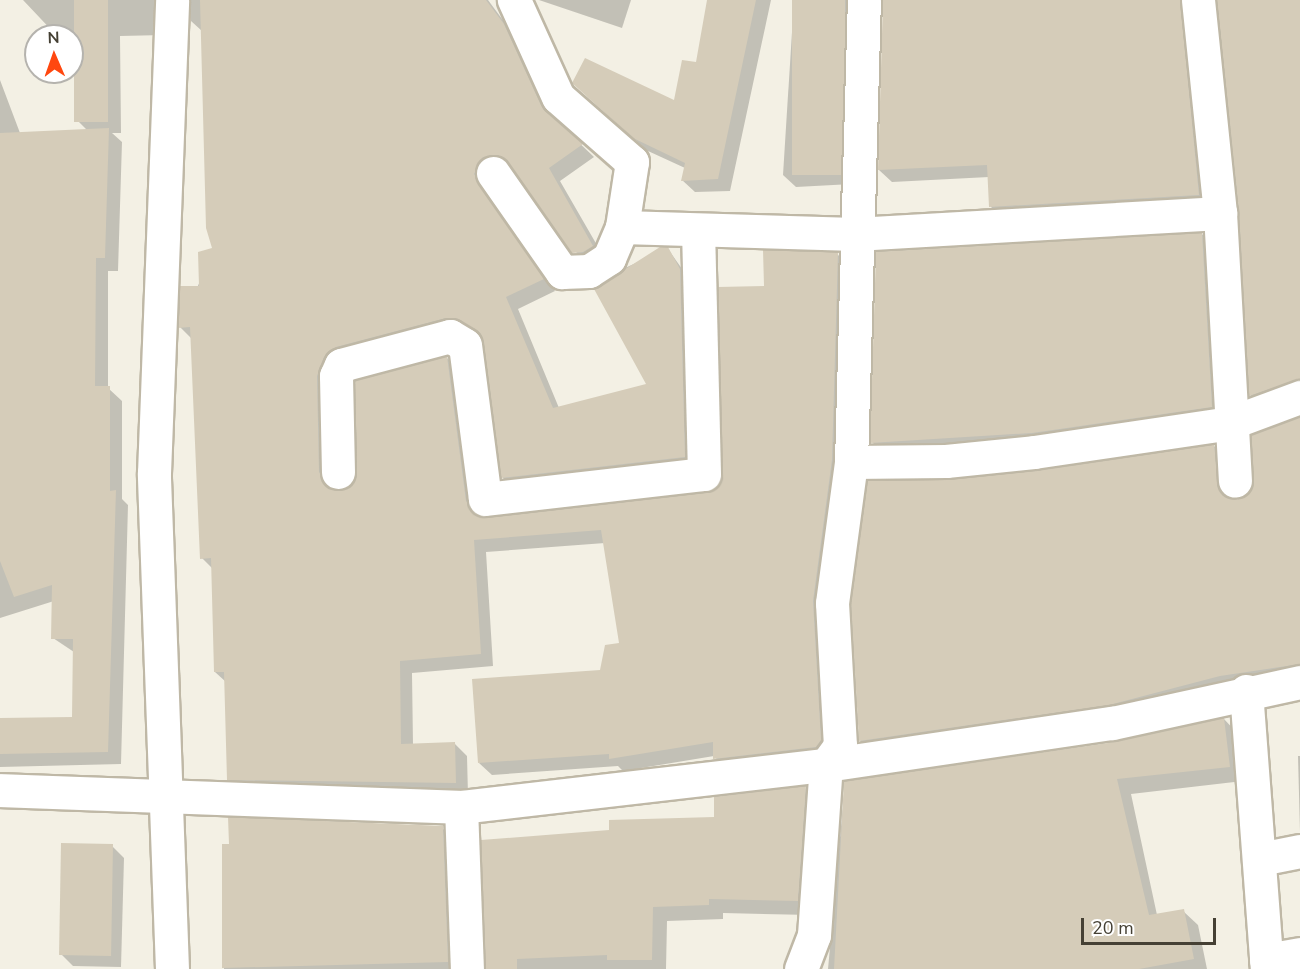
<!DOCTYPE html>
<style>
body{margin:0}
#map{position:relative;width:1300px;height:969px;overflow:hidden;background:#f3f0e4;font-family:"Nunito Sans",sans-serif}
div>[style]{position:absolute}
.shadow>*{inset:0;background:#0003}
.building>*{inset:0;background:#d5ccb9;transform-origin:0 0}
.roads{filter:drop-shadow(2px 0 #bfb8a6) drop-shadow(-2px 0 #bfb8a6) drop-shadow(0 2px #bfb8a6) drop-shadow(0 -2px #bfb8a6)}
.minor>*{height:33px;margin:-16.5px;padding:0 16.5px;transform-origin:16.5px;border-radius:16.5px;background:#fff}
span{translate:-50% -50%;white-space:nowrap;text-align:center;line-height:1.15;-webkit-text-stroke:4.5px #fff;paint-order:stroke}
.north{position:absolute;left:24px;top:24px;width:60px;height:60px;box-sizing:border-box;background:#fff;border:2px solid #b5b3ae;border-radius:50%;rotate:358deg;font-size:16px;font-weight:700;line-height:24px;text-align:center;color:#454034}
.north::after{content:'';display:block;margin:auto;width:21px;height:27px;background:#ff470f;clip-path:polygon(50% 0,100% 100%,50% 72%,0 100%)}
.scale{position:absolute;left:1081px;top:918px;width:135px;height:27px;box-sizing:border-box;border:3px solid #454034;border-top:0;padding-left:8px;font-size:18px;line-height:21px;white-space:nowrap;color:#454034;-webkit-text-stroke:4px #fff;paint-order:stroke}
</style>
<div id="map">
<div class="shadow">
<i style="clip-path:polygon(23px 0,173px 0,164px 35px,120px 36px,121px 133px,112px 133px,122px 142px,118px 271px,108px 271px,108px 388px,122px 401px,122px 499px,128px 505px,121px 764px,0 767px,0 720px,73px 718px,74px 652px,53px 638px,54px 601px,0 618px,0 80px,20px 133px,87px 130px,78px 121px,76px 38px,57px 36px)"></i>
<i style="clip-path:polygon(191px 0,488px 0,516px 38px,553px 118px,594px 157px,560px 181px,605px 259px,586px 265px,512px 168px,495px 169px,486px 188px,555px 291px,518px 309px,559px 408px,649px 385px,596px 289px,627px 267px,668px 249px,692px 283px,697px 469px,515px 490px,503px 478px,483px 339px,459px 330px,329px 390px,338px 492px,356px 481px,356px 382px,447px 358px,459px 370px,480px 517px,715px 491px,724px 474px,765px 287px,837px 254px,850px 266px,833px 753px,727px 771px,714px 756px,623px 771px,618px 766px,492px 775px,479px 763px,601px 672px,621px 644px,605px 543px,486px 552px,493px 666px,412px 673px,413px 745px,454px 743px,467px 756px,468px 795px,241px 792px,228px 779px,226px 682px,215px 672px,213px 569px,202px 558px,192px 339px,180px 327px,214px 249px,202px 31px,191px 21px)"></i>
<i style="clip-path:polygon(539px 0,631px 0,622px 28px)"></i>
<i style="clip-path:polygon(708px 0,771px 0,730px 191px,695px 192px,682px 180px,685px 168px,648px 151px,587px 96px,675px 102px,698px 64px)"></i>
<i style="clip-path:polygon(794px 0,865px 0,852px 184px,796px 187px,783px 175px)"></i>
<i style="clip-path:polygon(884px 0,1198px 0,1211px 207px,1003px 219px,991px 207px,989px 177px,892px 182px,879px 170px)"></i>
<i style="clip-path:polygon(1216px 0,1300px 0,1300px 396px,1263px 408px,1250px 395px,1240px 211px)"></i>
<i style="clip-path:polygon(1202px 234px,1214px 246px,1223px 418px,884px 454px,872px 442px)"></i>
<i style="clip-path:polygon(1300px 416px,1300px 677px,872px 753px,860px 741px,1036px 472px,1214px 446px,1226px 458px,1230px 498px,1237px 501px,1253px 490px,1253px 436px)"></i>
<i style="clip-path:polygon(1224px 719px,1238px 734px,1243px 781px,1131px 794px,1157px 915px,1183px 911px,1198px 925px,1207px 969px,828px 969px,845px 783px,1115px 743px)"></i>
<i style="clip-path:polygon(1298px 756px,1300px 756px,1300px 832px)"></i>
<i style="clip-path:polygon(805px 788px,820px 802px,812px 915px,723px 913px,723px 919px,667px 921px,666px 969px,487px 969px,610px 832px,715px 818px)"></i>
<i style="clip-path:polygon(442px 828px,457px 842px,462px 969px,224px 969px,224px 846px)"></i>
<i style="clip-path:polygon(112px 846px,124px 858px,121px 967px,73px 966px,61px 954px)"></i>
</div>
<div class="building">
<i style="left:74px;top:0;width:34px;height:122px"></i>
<i style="clip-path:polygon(200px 0,486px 0,504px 24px,541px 105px,583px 144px,549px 168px,593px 246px,583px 252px,572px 253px,501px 156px,483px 157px,474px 174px,544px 279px,506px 297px,553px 408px,646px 384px,594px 289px,660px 247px,668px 247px,680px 269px,685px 457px,501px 478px,483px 342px,475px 329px,446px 318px,336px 347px,324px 357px,317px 376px,319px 472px,330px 489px,347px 488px,357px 472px,355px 381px,447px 356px,466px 501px,477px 516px,714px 490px,723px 474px,718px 287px,764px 286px,763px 250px,838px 252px,832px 460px,813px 601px,821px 740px,816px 747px,713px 759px,713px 742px,609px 759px,609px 754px,478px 763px,472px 679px,600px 670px,605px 645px,619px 643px,601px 530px,474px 540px,481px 654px,400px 661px,401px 744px,455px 742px,456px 783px,227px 780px,224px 672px,214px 672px,211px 558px,200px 559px,190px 327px,178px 328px,180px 286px,199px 286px,198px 252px,212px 248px,206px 228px)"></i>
<i style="clip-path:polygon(707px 0,756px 0,718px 179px,681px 181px,685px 163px,633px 138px,572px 83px,585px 58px,674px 100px,682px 60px,696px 62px)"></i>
<i style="left:792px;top:0;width:53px;height:175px"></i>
<i style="clip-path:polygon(883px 0,1180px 0,1199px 195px,989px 207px,987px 165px,878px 170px)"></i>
<i style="clip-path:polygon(1217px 0,1300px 0,1300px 379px,1249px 396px,1239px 211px)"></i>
<i style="clip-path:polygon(109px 128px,105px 258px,96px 258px,95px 386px,110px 386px,110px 491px,116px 490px,108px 752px,0 754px,0 718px,72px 717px,73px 639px,51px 639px,52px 585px,14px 597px,0 561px,0 133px)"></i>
<i style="clip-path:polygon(1202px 233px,1212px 407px,1032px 433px,870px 443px,876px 252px)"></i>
<i style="clip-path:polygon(1300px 417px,1300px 664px,1220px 676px,1109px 705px,859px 741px,851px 604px,867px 481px,1036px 471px,1214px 444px,1219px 491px,1237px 500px,1252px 489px,1251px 435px)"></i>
<i style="clip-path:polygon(1224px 718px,1230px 767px,1117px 779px,1149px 915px,1184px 909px,1194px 959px,1139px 969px,834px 969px,844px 781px,1115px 742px)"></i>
<i style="clip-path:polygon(806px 786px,798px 901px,709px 899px,709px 905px,653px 907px,652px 960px,607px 960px,607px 955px,517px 959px,517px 969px,486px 969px,481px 840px,609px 830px,609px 820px,714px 817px,714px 797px)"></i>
<i style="clip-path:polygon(228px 817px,443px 826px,448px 962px,222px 968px,222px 844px,229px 844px)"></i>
<i style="left:61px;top:843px;width:52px;height:112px;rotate:1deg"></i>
</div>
<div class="roads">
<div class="minor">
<i style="left:1198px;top:0;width:214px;rotate:84.1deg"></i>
<i style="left:1220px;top:213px;width:268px;rotate:86.8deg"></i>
<i style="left:493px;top:173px;width:121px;rotate:55.1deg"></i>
<i style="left:562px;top:272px;width:27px;rotate:-2deg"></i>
<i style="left:589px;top:271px;width:24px;rotate:-33deg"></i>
<i style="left:609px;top:258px;width:34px;rotate:-67deg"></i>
<i style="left:622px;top:227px;width:66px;rotate:-81.3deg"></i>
<i style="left:632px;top:162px;width:98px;rotate:-138.7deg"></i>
<i style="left:558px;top:97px;width:107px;rotate:-114.4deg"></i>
<i style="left:622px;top:227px;width:233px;rotate:1.7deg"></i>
<i style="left:855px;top:234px;width:366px;rotate:-3.3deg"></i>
<i style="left:851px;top:462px;width:95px;rotate:-0.6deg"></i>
<i style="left:946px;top:461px;width:88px;rotate:-5.8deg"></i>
<i style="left:1034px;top:452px;width:198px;rotate:-8.4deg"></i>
<i style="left:1230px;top:423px;width:75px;rotate:-20.4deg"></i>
<i style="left:338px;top:472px;width:96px;rotate:-91.2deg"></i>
<i style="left:336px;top:376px;width:12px;rotate:-66deg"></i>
<i style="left:341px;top:365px;width:113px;rotate:-14.9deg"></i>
<i style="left:450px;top:336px;width:17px;rotate:31deg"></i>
<i style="left:465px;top:345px;width:155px;rotate:82.6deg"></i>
<i style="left:485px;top:499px;width:220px;rotate:-6.5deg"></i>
<i style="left:704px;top:474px;width:244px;rotate:-91.4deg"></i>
<i style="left:1246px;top:691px;width:279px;rotate:85.7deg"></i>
<i style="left:0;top:790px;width:461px;rotate:2.1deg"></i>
<i style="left:461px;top:807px;width:367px;rotate:-6.6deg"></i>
<i style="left:826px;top:765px;width:289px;rotate:-8.4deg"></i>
<i style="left:1112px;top:723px;width:192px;rotate:-12.3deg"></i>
<i style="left:461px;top:807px;width:162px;rotate:87.9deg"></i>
<i style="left:1260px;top:859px;width:41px;rotate:-11.3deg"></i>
<i style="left:1266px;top:960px;width:35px;rotate:-10deg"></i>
<i style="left:172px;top:969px;width:496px;rotate:-92.1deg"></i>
<i style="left:154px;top:473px;width:473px;rotate:-87.8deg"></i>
<i style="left:801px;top:969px;width:36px;rotate:-69deg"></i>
<i style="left:814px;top:935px;width:170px;rotate:-86deg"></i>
<i style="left:826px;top:765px;width:24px;rotate:-54deg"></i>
<i style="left:840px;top:746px;width:143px;rotate:-93.2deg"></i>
<i style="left:832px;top:603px;width:142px;rotate:-82.3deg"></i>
<i style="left:851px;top:462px;width:462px;rotate:-88.4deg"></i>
</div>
</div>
<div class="north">N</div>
<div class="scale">20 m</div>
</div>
